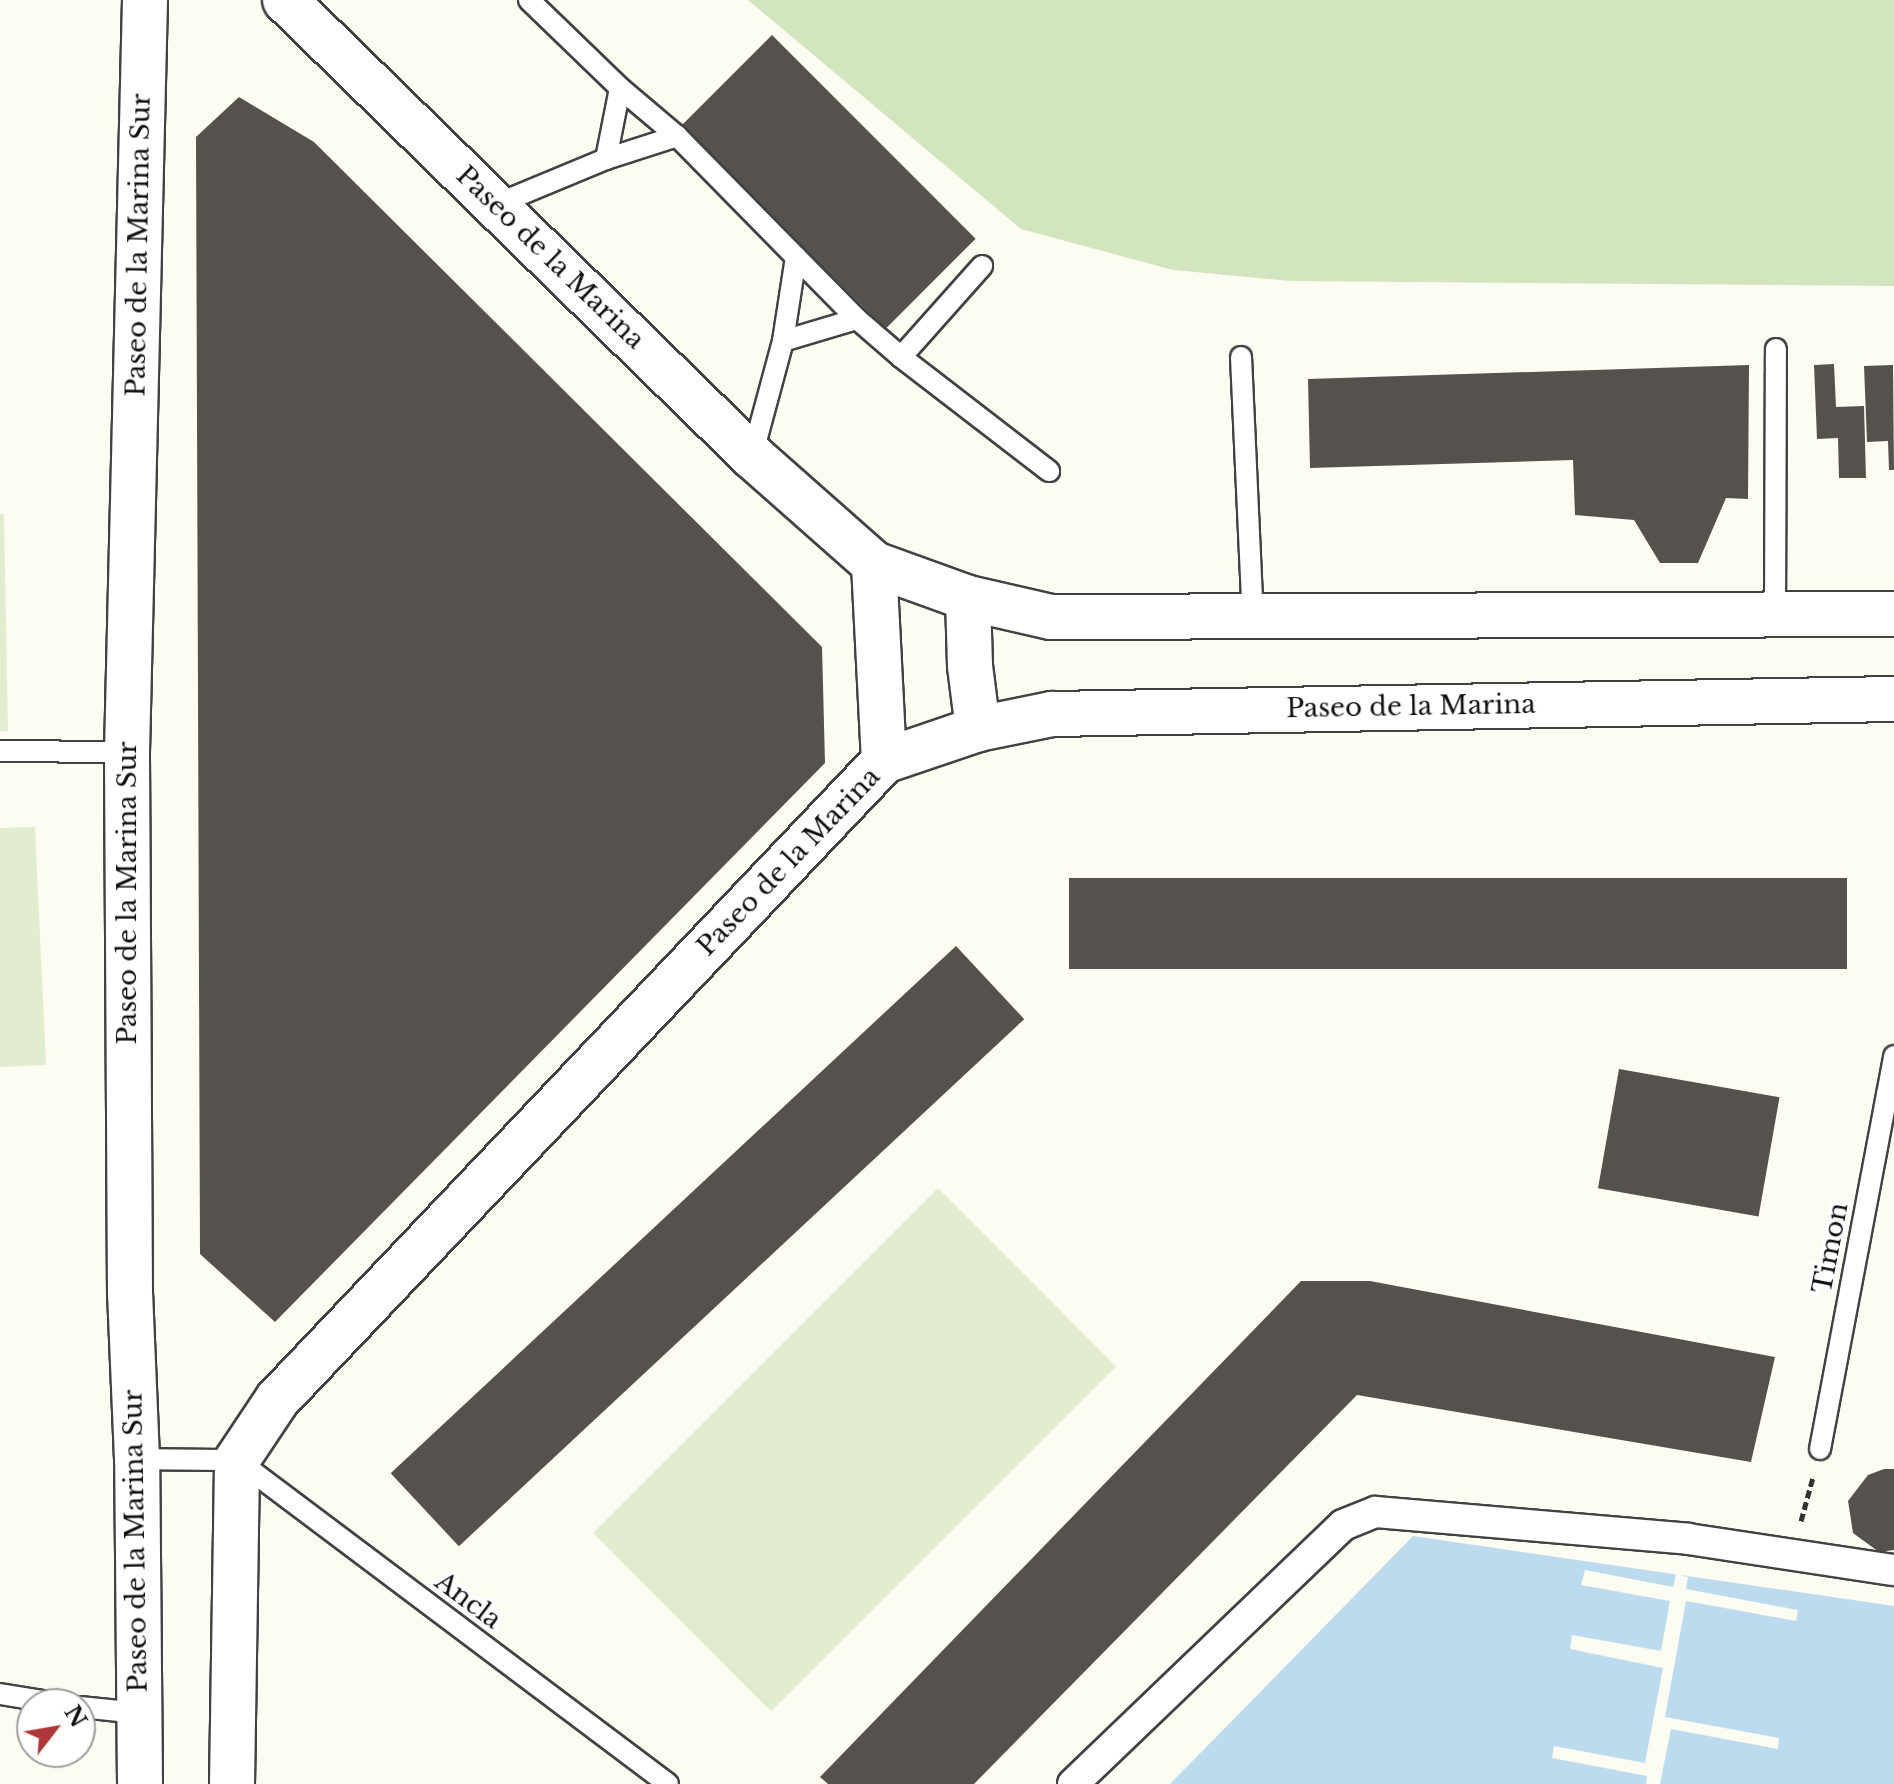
<!DOCTYPE html>
<style>
body{margin:0}
#map{position:relative;width:1894px;height:1784px;overflow:hidden;background:#fdfcf3;font-family:"Libre Baskerville",serif}
div>[style]{position:absolute}
.green>*{inset:0;background:#d2e5bf}
.pitch>*{inset:0;background:#e2edd0;transform-origin:0 0}
.water>*{inset:0;background:#bddbef}
.pier>*{inset:0;background:#fdfcf3}
.building>*{inset:0;background:#57514d;transform-origin:0 0}
.path>*{height:5px;margin-top:-2.5px;transform-origin:0;background:repeating-linear-gradient(90deg,#313131 0 8px,transparent 0 12px)}
.roads{filter:drop-shadow(2px 0 #424242) drop-shadow(-2px 0 #424242) drop-shadow(0 2px #424242) drop-shadow(0 -2px #424242)}
.service>*{height:20px;margin:-10px;padding:0 10px;transform-origin:10px;border-radius:10px;background:#fff}
.pedestrian>*{height:30px;margin:-15px;padding:0 15px;transform-origin:15px;border-radius:15px;background:#fff}
.tertiary>*{height:44px;margin:-22px;padding:0 22px;transform-origin:22px;border-radius:22px;background:#fff}
span{translate:-50% -50%;white-space:nowrap;text-align:center;line-height:1.15;-webkit-text-stroke:8px #fff;paint-order:stroke}
.street-label{font-size:26px;color:#0f0f0f}
.north{position:absolute;left:16px;top:1688px;width:80px;height:80px;box-sizing:border-box;background:#fff;border:2px solid #9f9f9f;border-radius:50%;rotate:59deg;font-size:22px;font-weight:700;line-height:32px;text-align:center;color:#0f0f0f}
.north::after{content:'';display:block;margin:auto;width:28px;height:36px;background:#b03739;clip-path:polygon(50% 0,100% 100%,50% 72%,0 100%)}
</style>
<div id="map">
<div class="green">
<i style="clip-path:polygon(748px 0,1894px 0,1894px 286px,1291px 281px,1173px 270px,1021px 229px)"></i>
</div>
<div class="pitch">
<i style="clip-path:polygon(0 514px,4px 514px,8px 731px,0 731px)"></i>
<i style="clip-path:polygon(35px 827px,46px 1065px,0 1067px,0 828px)"></i>
<i style="left:938px;top:1188px;width:252px;height:488px;rotate:45deg"></i>
</div>
<div class="water">
<i style="clip-path:polygon(1413px 1536px,1894px 1606px,1894px 1784px,1170px 1784px)"></i>
</div>
<div class="pier">
<i style="clip-path:polygon(1585px 1570px,1673px 1587px,1676px 1574px,1688px 1577px,1686px 1589px,1798px 1610px,1796px 1621px,1686px 1601px,1665px 1717px,1779px 1738px,1778px 1749px,1671px 1729px,1660px 1784px,1646px 1784px,1647px 1776px,1552px 1758px,1554px 1746px,1645px 1763px,1663px 1668px,1570px 1649px,1572px 1635px,1661px 1651px,1670px 1601px,1581px 1585px)"></i>
</div>
<div class="building">
<i style="left:772px;top:35px;width:288px;height:128px;rotate:45deg"></i>
<i style="clip-path:polygon(239px 97px,314px 142px,822px 647px,825px 763px,275px 1322px,200px 1254px,196px 137px)"></i>
<i style="clip-path:polygon(1834px 364px,1836px 407px,1864px 406px,1866px 478px,1839px 478px,1838px 438px,1817px 439px,1814px 365px)"></i>
<i style="clip-path:polygon(1749px 365px,1748px 499px,1726px 498px,1698px 563px,1660px 563px,1634px 520px,1575px 515px,1573px 460px,1310px 468px,1308px 379px)"></i>
<i style="clip-path:polygon(1893px 365px,1894px 470px,1889px 470px,1888px 441px,1867px 442px,1864px 366px)"></i>
<i style="left:1847px;top:878px;width:91px;height:778px;rotate:90deg"></i>
<i style="left:956px;top:946px;width:100px;height:773px;rotate:47deg"></i>
<i style="left:1619px;top:1069px;width:163px;height:121px;rotate:10deg"></i>
<i style="clip-path:polygon(1301px 1281px,1370px 1281px,1775px 1357px,1751px 1462px,1357px 1395px,974px 1784px,828px 1784px,820px 1777px)"></i>
<i style="clip-path:polygon(1884px 1469px,1894px 1469px,1894px 1550px,1879px 1552px,1853px 1533px,1848px 1501px,1868px 1475px)"></i>
</div>
<div class="path">
<i style="left:1801px;top:1521px;width:46px;rotate:-74.7deg"></i>
</div>
<div class="roads">
<div class="service">
<i style="left:529px;top:0;width:127px;rotate:44deg"></i>
<i style="left:606px;top:159px;width:72px;rotate:-78.8deg"></i>
<i style="left:620px;top:88px;width:75px;rotate:40.1deg"></i>
<i style="left:495px;top:205px;width:120px;rotate:-22.5deg"></i>
<i style="left:606px;top:159px;width:75px;rotate:-17.9deg"></i>
<i style="left:677px;top:136px;width:170px;rotate:45.5deg"></i>
<i style="left:796px;top:257px;width:85px;rotate:98.8deg"></i>
<i style="left:783px;top:341px;width:119px;rotate:105.1deg"></i>
<i style="left:796px;top:257px;width:87px;rotate:45.5deg"></i>
<i style="left:857px;top:319px;width:58px;rotate:40.8deg"></i>
<i style="left:901px;top:357px;width:187px;rotate:37.6deg"></i>
<i style="left:783px;top:341px;width:77px;rotate:-16.6deg"></i>
<i style="left:901px;top:357px;width:122px;rotate:-48.3deg"></i>
<i style="left:1241px;top:357px;width:260px;rotate:87.4deg"></i>
<i style="left:1775px;top:615px;width:266px;rotate:-89.8deg"></i>
<i style="left:0;top:751px;width:127px;rotate:0.5deg"></i>
<i style="left:1820px;top:1449px;width:400px;rotate:-79.3deg"></i>
<i style="left:137px;top:1459px;width:100px;rotate:0.6deg"></i>
<i style="left:237px;top:1460px;width:539px;rotate:36.93deg"></i>
<i style="left:0;top:1694px;width:63px;rotate:9.2deg"></i>
<i style="left:80px;top:1707px;width:59px;rotate:5.8deg"></i>
</div>
<div class="pedestrian">
<i style="left:1073px;top:1784px;width:374px;rotate:-43.8deg"></i>
<i style="left:1343px;top:1525px;width:35px;rotate:-22deg"></i>
<i style="left:1376px;top:1512px;width:313px;rotate:4.9deg"></i>
<i style="left:1688px;top:1539px;width:208px;rotate:8.6deg"></i>
</div>
<div class="tertiary">
<i style="left:285px;top:0;width:653px;rotate:44.32deg"></i>
<i style="left:752px;top:456px;width:163px;rotate:41.5deg"></i>
<i style="left:874px;top:564px;width:100px;rotate:19.9deg"></i>
<i style="left:968px;top:598px;width:85px;rotate:12.9deg"></i>
<i style="left:1051px;top:617px;width:843px;rotate:-0.2deg"></i>
<i style="left:874px;top:564px;width:197px;rotate:87.1deg"></i>
<i style="left:968px;top:598px;width:68px;rotate:88.3deg"></i>
<i style="left:970px;top:666px;width:64px;rotate:82.8deg"></i>
<i style="left:140px;top:1784px;width:325px;rotate:-90.5deg"></i>
<i style="left:137px;top:1459px;width:165px;rotate:-92.4deg"></i>
<i style="left:130px;top:1294px;width:542px;rotate:-90.32deg"></i>
<i style="left:127px;top:752px;width:752px;rotate:-88.63deg"></i>
<i style="left:232px;top:1784px;width:324px;rotate:-89.1deg"></i>
<i style="left:237px;top:1460px;width:72px;rotate:-56.3deg"></i>
<i style="left:277px;top:1400px;width:881px;rotate:-46.47deg"></i>
<i style="left:884px;top:761px;width:99px;rotate:-18.8deg"></i>
<i style="left:978px;top:729px;width:76px;rotate:-11.5deg"></i>
<i style="left:1052px;top:714px;width:842px;rotate:-1.02deg"></i>
</div>
</div>
<div class="street-label">
<span style="left:139px;top:245px;rotate:-89deg">Paseo de la Marina Sur</span>
<span style="left:550px;top:258px;rotate:44deg">Paseo de la Marina</span>
<span style="left:1411px;top:707px;rotate:-1deg">Paseo de la Marina</span>
<span style="left:789px;top:862px;rotate:-46deg">Paseo de la Marina</span>
<span style="left:128px;top:893px;rotate:-90deg">Paseo de la Marina Sur</span>
<span style="left:1831px;top:1248px;rotate:-79deg">Timon</span>
<span style="left:136px;top:1541px;rotate:-91deg">Paseo de la Marina Sur</span>
<span style="left:468px;top:1601px;rotate:37deg">Ancla</span>
</div>
<div class="north">N</div>
</div>
